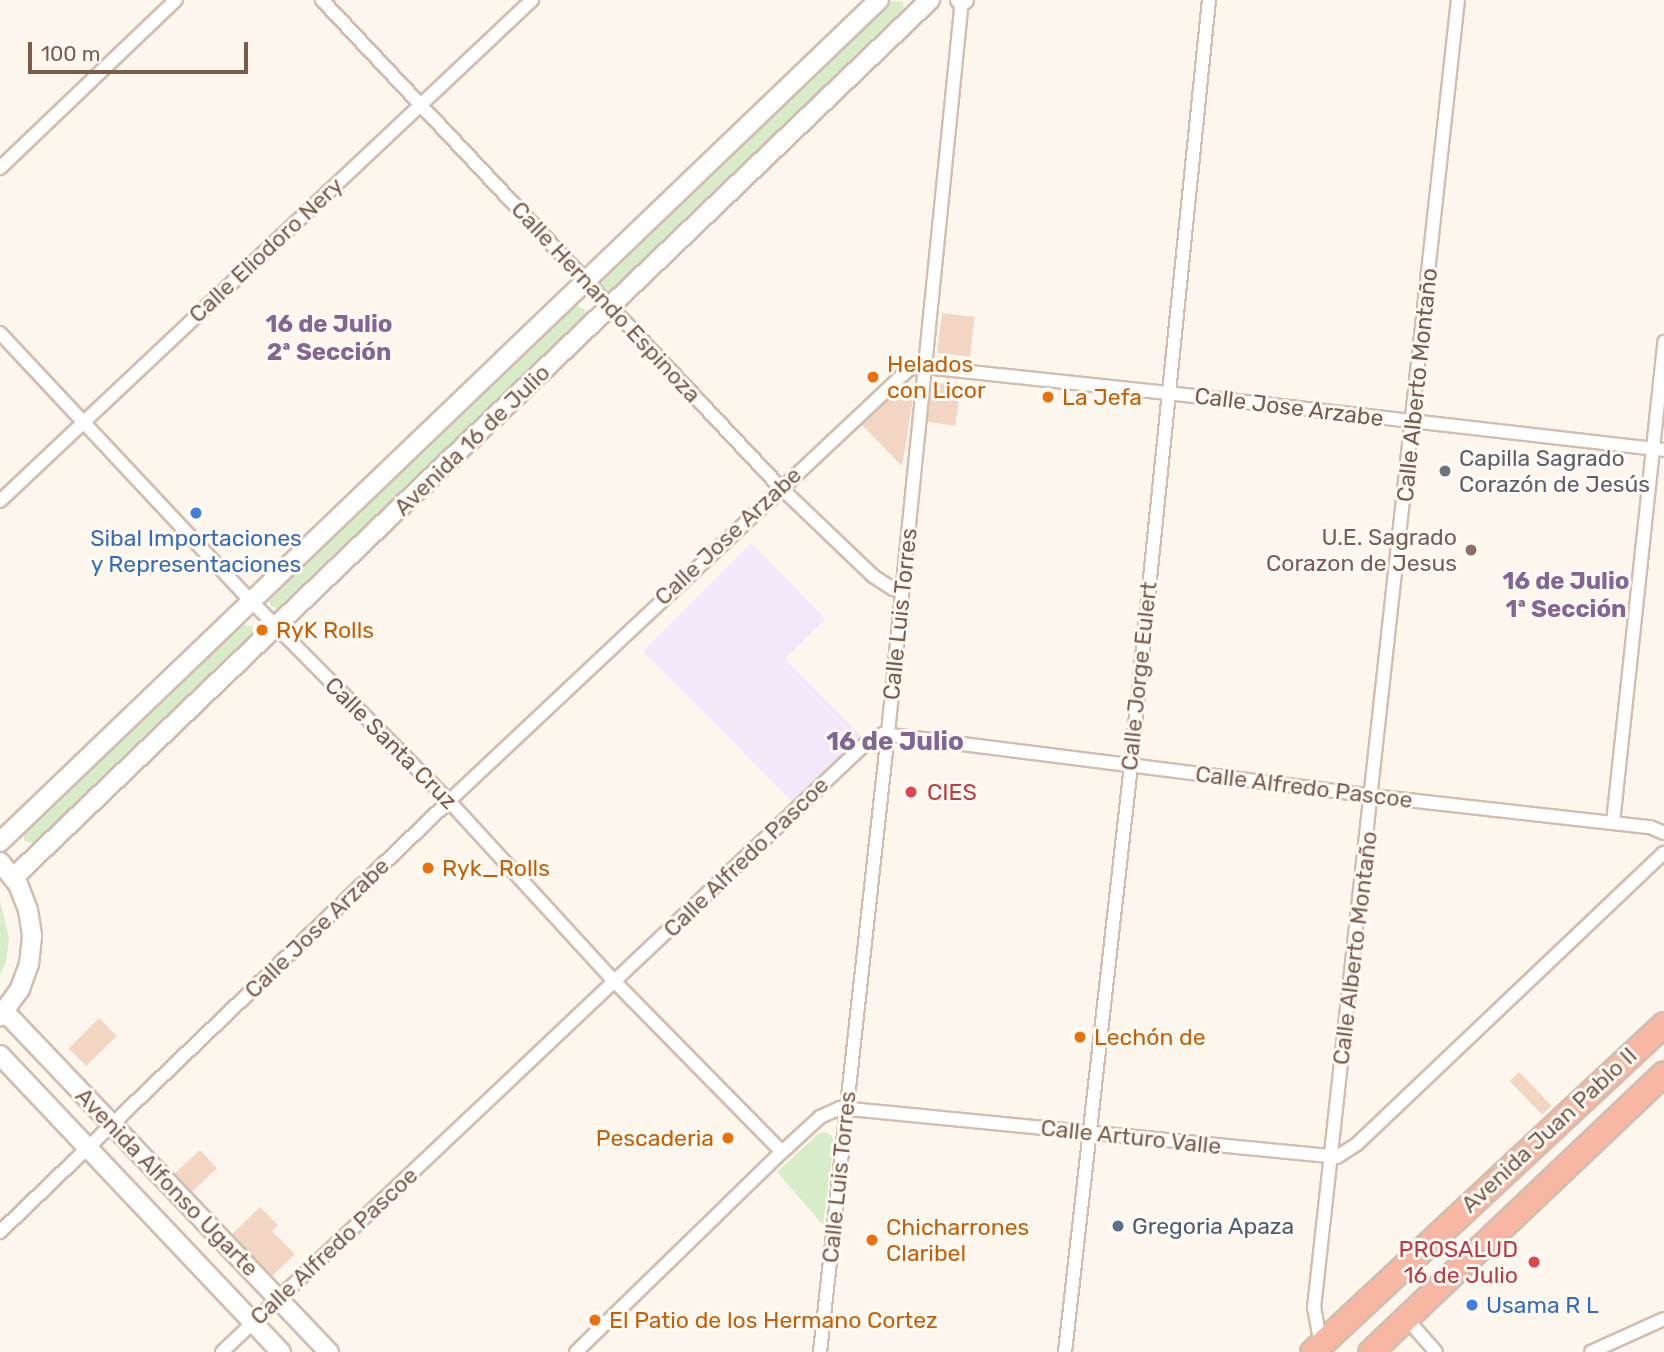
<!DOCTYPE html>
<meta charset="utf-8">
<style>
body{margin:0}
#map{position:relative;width:1664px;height:1352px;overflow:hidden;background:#fdf6ec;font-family:Rubik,sans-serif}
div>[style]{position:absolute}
.education>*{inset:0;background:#f3e8fa}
.green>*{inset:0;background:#d8ecc9}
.building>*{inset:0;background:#f3d5c3;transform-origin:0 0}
.roads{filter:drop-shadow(2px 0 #d1beb0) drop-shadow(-2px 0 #d1beb0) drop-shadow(0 2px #d1beb0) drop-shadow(0 -2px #d1beb0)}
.street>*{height:12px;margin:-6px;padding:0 6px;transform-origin:6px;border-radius:6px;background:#fff}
.secondary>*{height:18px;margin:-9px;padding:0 9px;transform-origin:9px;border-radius:9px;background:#fff}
.highway>*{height:23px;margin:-11.5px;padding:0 11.5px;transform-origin:11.5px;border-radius:11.5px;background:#f7b7a3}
.dots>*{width:19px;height:19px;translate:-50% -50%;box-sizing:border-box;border:4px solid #fffaf3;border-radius:50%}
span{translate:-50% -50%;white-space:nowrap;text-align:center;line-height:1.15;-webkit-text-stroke:6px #fffaf3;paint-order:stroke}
.street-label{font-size:23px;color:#7a5c4d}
.food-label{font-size:23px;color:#c56008}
.left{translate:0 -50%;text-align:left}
.right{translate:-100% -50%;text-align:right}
.worship-label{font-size:23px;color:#5b616d}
.education-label{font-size:23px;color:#785e54}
.shop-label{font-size:23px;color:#366cbe}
.health-label{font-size:23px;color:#be3a42}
.service-label{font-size:23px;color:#4e5e75}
.neighbourhood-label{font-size:24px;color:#846695;font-weight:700}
.quarter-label{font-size:26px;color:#846695;font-weight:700}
.scale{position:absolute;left:28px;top:42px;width:220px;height:32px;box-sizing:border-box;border:4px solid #7a5c4d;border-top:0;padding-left:9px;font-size:21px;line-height:24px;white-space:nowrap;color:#7a5c4d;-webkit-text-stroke:5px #fffaf3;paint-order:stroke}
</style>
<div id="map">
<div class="education">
<i style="clip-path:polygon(751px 543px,825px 619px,785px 659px,863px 738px,795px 805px,643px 651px)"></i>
</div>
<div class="green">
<i style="clip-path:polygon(886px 0,903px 2px,905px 18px,616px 290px,608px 291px,601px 286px,599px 279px)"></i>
<i style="clip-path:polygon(575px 304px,585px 310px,585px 321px,282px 611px,271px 606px,268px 600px,270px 592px,568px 307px)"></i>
<i style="clip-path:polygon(246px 625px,253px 627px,255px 633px,252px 639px,35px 844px,24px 841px,24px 831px,241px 626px)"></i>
<i style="clip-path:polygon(0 901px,9px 938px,6px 961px,0 976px)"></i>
<i style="clip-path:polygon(825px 1132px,832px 1136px,834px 1143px,823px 1225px,777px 1172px,819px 1133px)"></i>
</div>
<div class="building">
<i style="left:942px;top:313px;width:33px;height:40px;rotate:7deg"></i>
<i style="left:932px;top:382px;width:29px;height:40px;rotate:8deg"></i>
<i style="clip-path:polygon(901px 388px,909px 392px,913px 399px,902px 466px,862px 425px)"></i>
<i style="left:99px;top:1018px;width:25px;height:43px;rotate:45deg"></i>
<i style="left:1519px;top:1072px;width:47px;height:13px;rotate:46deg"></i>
<i style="left:200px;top:1150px;width:25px;height:35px;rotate:47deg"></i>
<i style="clip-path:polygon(260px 1207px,278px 1225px,272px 1231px,295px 1254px,272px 1276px,232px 1234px)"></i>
</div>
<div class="roads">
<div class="street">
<i style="left:322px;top:0;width:669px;rotate:46.76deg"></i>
<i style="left:780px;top:487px;width:129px;rotate:43.7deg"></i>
<i style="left:873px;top:576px;width:24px;rotate:33deg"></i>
<i style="left:893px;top:589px;width:9px;rotate:6deg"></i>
<i style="left:0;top:168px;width:243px;rotate:-43.7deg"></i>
<i style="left:0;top:333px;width:369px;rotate:46.9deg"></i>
<i style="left:252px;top:602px;width:280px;rotate:45.3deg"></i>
<i style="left:449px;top:801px;width:246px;rotate:47.5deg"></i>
<i style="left:615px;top:982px;width:238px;rotate:45.5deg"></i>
<i style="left:0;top:501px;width:731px;rotate:-43.28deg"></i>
<i style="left:1613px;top:823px;width:484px;rotate:-83.9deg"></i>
<i style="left:0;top:1232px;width:622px;rotate:-43.83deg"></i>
<i style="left:449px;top:801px;width:631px;rotate:-43.2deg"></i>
<i style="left:909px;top:369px;width:15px;rotate:-8deg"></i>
<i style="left:924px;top:367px;width:244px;rotate:6.1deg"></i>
<i style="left:1167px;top:393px;width:500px;rotate:6.54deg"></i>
<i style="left:1406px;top:1318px;width:45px;rotate:48.6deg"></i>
<i style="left:1321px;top:1346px;width:39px;rotate:-100deg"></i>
<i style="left:1314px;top:1308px;width:1316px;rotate:-83.72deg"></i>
<i style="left:222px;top:1352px;width:884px;rotate:-43.39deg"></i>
<i style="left:864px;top:745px;width:22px;rotate:-30deg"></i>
<i style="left:883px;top:734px;width:493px;rotate:7.2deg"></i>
<i style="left:1372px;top:796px;width:280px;rotate:6.4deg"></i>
<i style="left:1650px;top:827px;width:15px;rotate:23deg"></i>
<i style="left:576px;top:1352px;width:287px;rotate:-44.2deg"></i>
<i style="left:782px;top:1152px;width:52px;rotate:-42.6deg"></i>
<i style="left:820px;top:1117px;width:22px;rotate:-24deg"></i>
<i style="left:840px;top:1108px;width:499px;rotate:5.6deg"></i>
<i style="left:1337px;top:1157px;width:24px;rotate:-33deg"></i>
<i style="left:1357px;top:1144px;width:423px;rotate:-43.5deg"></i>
<i style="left:820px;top:1352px;width:623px;rotate:-83.73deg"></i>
<i style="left:888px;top:733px;width:737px;rotate:-84.24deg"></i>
<i style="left:1065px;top:1352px;width:591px;rotate:-83.58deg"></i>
<i style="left:1131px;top:765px;width:769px;rotate:-84.18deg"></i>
<i style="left:1591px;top:1352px;width:80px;rotate:-24.3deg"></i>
</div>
<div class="secondary">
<i style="left:960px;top:0;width:4px"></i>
<i style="left:0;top:842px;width:1217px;rotate:-43.77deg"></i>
<i style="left:0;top:862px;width:28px;rotate:51deg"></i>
<i style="left:18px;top:884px;width:28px;rotate:69deg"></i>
<i style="left:28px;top:910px;width:26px;rotate:81deg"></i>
<i style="left:32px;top:936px;width:28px;rotate:96deg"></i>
<i style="left:29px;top:964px;width:27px;rotate:110deg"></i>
<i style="left:20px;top:989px;width:34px;rotate:126deg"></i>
<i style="left:13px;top:878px;width:1270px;rotate:-43.76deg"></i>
<i style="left:5px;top:1012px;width:470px;rotate:46.4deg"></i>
<i style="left:0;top:1055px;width:409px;rotate:46.6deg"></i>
</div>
<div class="highway">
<i style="left:1312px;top:1352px;width:481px;rotate:-43deg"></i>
<i style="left:1370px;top:1352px;width:405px;rotate:-43.5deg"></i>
</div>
</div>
<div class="dots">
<i style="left:873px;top:377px;background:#e8710a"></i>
<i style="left:1048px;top:397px;background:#e8710a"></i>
<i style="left:1445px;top:471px;background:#6b7280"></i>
<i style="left:196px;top:513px;background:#3f7fe0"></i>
<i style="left:1471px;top:550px;background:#8d6e63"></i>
<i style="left:262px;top:630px;background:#e8710a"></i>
<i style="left:911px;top:792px;background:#e0444e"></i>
<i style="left:428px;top:868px;background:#e8710a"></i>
<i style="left:1080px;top:1037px;background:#e8710a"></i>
<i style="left:728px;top:1138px;background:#e8710a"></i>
<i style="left:1118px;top:1226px;background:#5c6f8a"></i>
<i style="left:872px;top:1240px;background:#e8710a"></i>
<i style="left:1534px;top:1262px;background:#e0444e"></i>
<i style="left:1472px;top:1305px;background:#3f7fe0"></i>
<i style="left:595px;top:1320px;background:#e8710a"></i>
</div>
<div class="street-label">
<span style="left:266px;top:250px;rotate:-43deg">Calle Eliodoro Nery</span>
<span style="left:606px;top:302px;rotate:47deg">Calle Hernando Espinoza</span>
<span style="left:1417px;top:385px;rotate:-84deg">Calle Alberto Montaño</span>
<span style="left:1289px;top:407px;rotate:7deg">Calle Jose Arzabe</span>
<span style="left:472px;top:440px;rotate:-44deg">Avenida 16 de Julio</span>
<span style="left:728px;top:536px;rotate:-43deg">Calle Jose Arzabe</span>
<span style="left:900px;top:614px;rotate:-84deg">Calle Luis Torres</span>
<span style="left:1139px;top:676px;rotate:-84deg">Calle Jorge Eulert</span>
<span style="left:391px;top:743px;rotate:45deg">Calle Santa Cruz</span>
<span style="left:1304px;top:787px;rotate:7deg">Calle Alfredo Pascoe</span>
<span style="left:746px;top:857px;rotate:-44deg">Calle Alfredo Pascoe</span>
<span style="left:317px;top:928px;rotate:-44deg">Calle Jose Arzabe</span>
<span style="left:1355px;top:948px;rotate:-83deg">Calle Alberto Montaño</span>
<span style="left:1549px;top:1130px;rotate:-43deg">Avenida Juan Pablo II</span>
<span style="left:1131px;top:1137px;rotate:6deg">Calle Arturo Valle</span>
<span style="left:839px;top:1177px;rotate:-84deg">Calle Luis Torres</span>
<span style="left:167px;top:1182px;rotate:46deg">Avenida Alfonso Ugarte</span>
<span style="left:334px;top:1246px;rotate:-43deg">Calle Alfredo Pascoe</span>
</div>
<div class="food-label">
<span class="left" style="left:887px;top:377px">Helados<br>con Licor</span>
<span class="left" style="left:1062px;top:397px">La Jefa</span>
<span class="left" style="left:276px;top:630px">RyK Rolls</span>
<span class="left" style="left:442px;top:868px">Ryk_Rolls</span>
<span class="left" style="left:1094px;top:1037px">Lechón de</span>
<span class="right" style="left:714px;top:1138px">Pescaderia</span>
<span class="left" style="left:886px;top:1240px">Chicharrones<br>Claribel</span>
<span class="left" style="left:609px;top:1320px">El Patio de los Hermano Cortez</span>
</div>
<div class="worship-label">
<span class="left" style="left:1459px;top:471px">Capilla Sagrado<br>Corazón de Jesús</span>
</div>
<div class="education-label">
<span class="right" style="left:1457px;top:550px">U.E. Sagrado<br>Corazon de Jesus</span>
</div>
<div class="shop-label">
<span style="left:196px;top:551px">Sibal Importaciones<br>y Representaciones</span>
<span class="left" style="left:1486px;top:1305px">Usama R L</span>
</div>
<div class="health-label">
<span class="left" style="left:927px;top:792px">CIES</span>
<span class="right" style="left:1518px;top:1262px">PROSALUD<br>16 de Julio</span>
</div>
<div class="service-label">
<span class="left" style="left:1132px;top:1226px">Gregoria Apaza</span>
</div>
<div class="neighbourhood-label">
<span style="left:329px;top:339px">16 de Julio<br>2ª Sección</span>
<span style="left:1566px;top:596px">16 de Julio<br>1ª Sección</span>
</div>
<div class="quarter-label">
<span style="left:895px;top:742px">16 de Julio</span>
</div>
<div class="scale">100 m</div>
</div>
